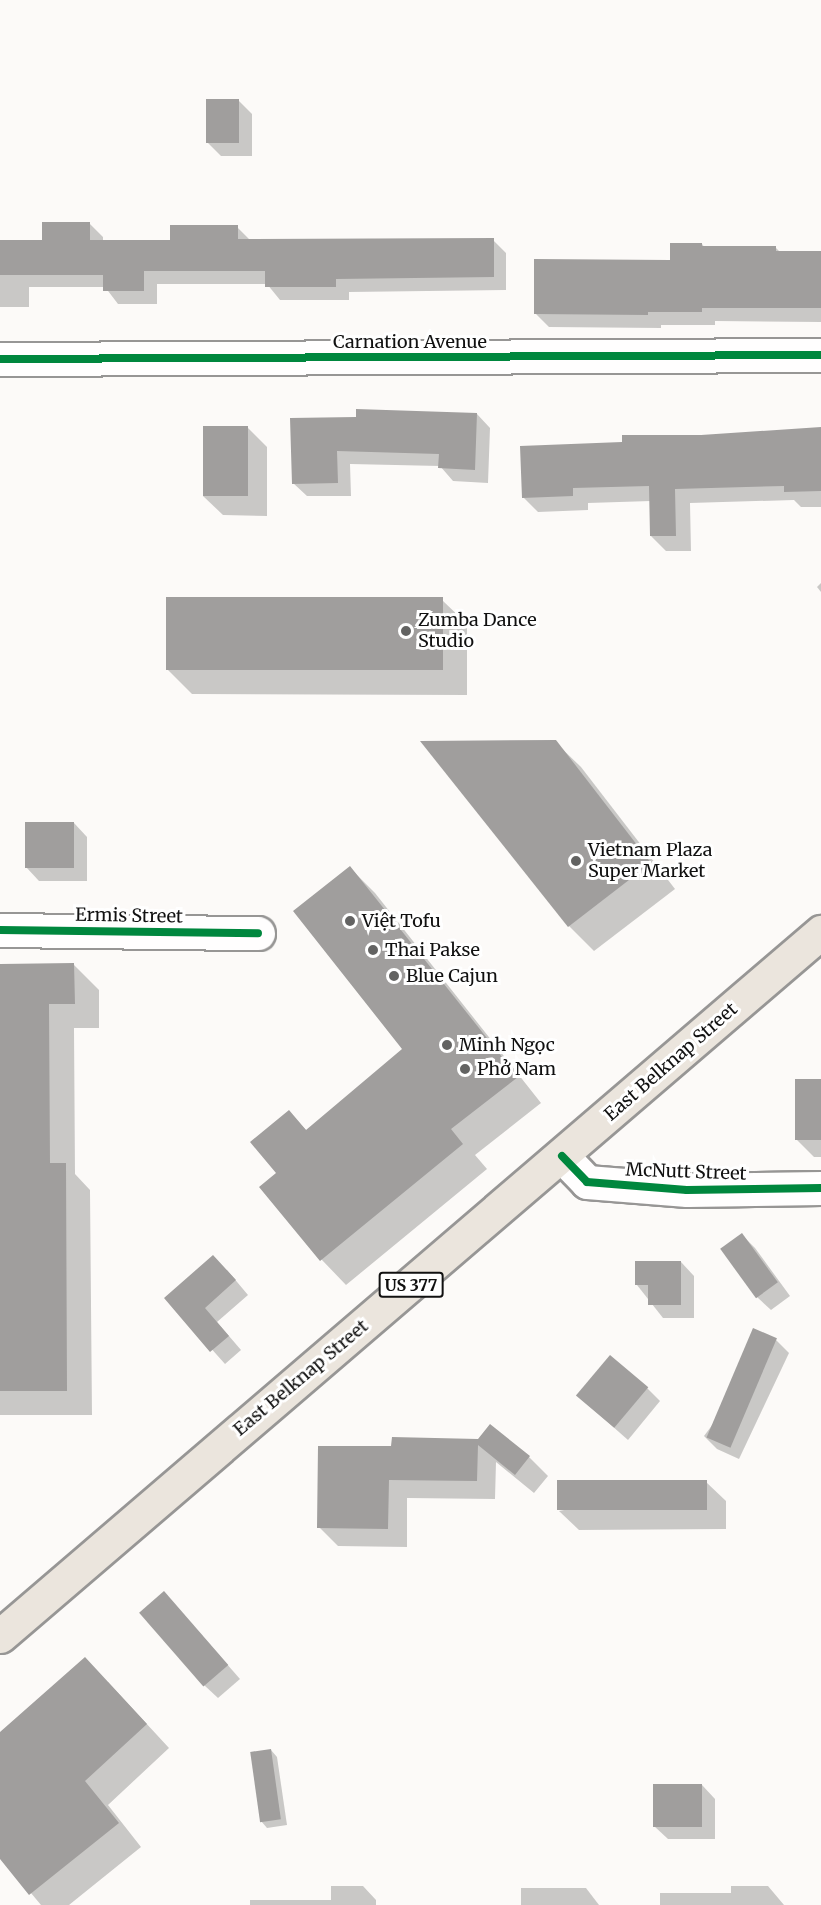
<!DOCTYPE html>
<meta charset="utf-8">
<style>
body{margin:0}
#map{position:relative;width:821px;height:1905px;overflow:hidden;background:#fcfaf8;font-family:Merriweather,serif}
div>[style]{position:absolute}
.shadow>*{inset:0;background:#0003}
.building>*{inset:0;background:#a09e9d;transform-origin:0 0}
.roads{filter:drop-shadow(2px 0 #979695) drop-shadow(-2px 0 #979695) drop-shadow(0 2px #979695) drop-shadow(0 -2px #979695)}
.minor>*{height:33px;margin:-16.5px;padding:0 16.5px;transform-origin:16.5px;border-radius:16.5px;background:#fffefe}
.major>*{height:33px;margin:-16.5px;padding:0 16.5px;transform-origin:16.5px;border-radius:16.5px;background:#ebe5dd}
.cycleway>*{height:8px;margin:-4px;padding:0 4px;transform-origin:4px;border-radius:4px;background:#00873e}
.dots>*{width:16px;height:16px;translate:-50% -50%;box-sizing:border-box;border:3px solid #fff;border-radius:50%}
span{translate:-50% -50%;white-space:nowrap;text-align:center;line-height:1.15;-webkit-text-stroke:6px #fff;paint-order:stroke}
.shield-label span{padding:2px 4px;background:#fff;border:2px solid;border-radius:4px;-webkit-text-stroke-width:0}
.shield-label{font-size:16px;color:#111;font-weight:700}
.street-label{font-size:18px;color:#111}
.poi-label{font-size:18px;color:#111}
.left{translate:0 -50%;text-align:left}
</style>
<div id="map">
<div class="shadow">
<i style="clip-path:polygon(238px 100px,252px 114px,252px 156px,221px 156px,207px 142px)"></i>
<i style="clip-path:polygon(89px 223px,103px 237px,103px 242px,172px 242px,237px 227px,251px 241px,493px 240px,506px 253px,506px 290px,349px 292px,349px 300px,280px 300px,267px 284px,157px 284px,157px 304px,118px 304px,105px 287px,29px 287px,29px 307px,0 307px,0 242px,44px 242px)"></i>
<i style="clip-path:polygon(702px 244px,705px 248px,776px 248px,780px 252px,821px 252px,821px 322px,715px 321px,715px 325px,661px 325px,661px 328px,549px 327px,535px 313px,672px 262px)"></i>
<i style="clip-path:polygon(477px 414px,490px 428px,488px 483px,453px 481px,440px 466px,350px 464px,351px 496px,307px 496px,293px 483px,357px 419px)"></i>
<i style="clip-path:polygon(247px 427px,267px 447px,267px 516px,223px 515px,203px 496px)"></i>
<i style="clip-path:polygon(821px 429px,821px 507px,801px 507px,794px 500px,690px 503px,691px 551px,666px 551px,651px 536px,651px 501px,588px 503px,588px 510px,538px 512px,523px 497px,624px 443px)"></i>
<i style="clip-path:polygon(821px 583px,821px 592px,817px 587px)"></i>
<i style="clip-path:polygon(442px 600px,467px 624px,467px 695px,192px 694px,167px 669px)"></i>
<i style="clip-path:polygon(555px 742px,581px 767px,675px 889px,594px 951px,569px 926px)"></i>
<i style="clip-path:polygon(74px 823px,87px 837px,87px 881px,39px 881px,26px 867px)"></i>
<i style="clip-path:polygon(350px 868px,375px 893px,541px 1103px,475px 1155px,487px 1169px,346px 1285px,322px 1260px,261px 1188px,278px 1174px,289px 1112px,307px 1131px,404px 1050px)"></i>
<i style="clip-path:polygon(0 965px,74px 965px,99px 990px,99px 1028px,74px 1028px,75px 1174px,90px 1190px,92px 1415px,0 1415px)"></i>
<i style="clip-path:polygon(821px 1080px,821px 1157px,814px 1157px,797px 1140px)"></i>
<i style="clip-path:polygon(742px 1235px,755px 1248px,790px 1296px,771px 1310px,757px 1297px)"></i>
<i style="clip-path:polygon(681px 1262px,694px 1276px,694px 1318px,663px 1318px,637px 1285px)"></i>
<i style="clip-path:polygon(227px 1270px,248px 1295px,217px 1322px,241px 1350px,225px 1364px,166px 1298px)"></i>
<i style="clip-path:polygon(776px 1340px,789px 1353px,739px 1459px,717px 1449px,704px 1436px)"></i>
<i style="clip-path:polygon(647px 1388px,660px 1401px,628px 1440px,578px 1396px)"></i>
<i style="clip-path:polygon(478px 1440px,529px 1457px,548px 1476px,534px 1493px,496px 1462px,495px 1499px,407px 1498px,407px 1547px,338px 1546px,319px 1527px,393px 1447px)"></i>
<i style="clip-path:polygon(706px 1482px,726px 1501px,726px 1529px,579px 1530px,559px 1511px)"></i>
<i style="clip-path:polygon(177px 1607px,240px 1679px,218px 1698px,204px 1685px)"></i>
<i style="clip-path:polygon(108px 1682px,169px 1748px,108px 1805px,141px 1847px,69px 1905px,41px 1905px,0 1856px,0 1733px)"></i>
<i style="clip-path:polygon(271px 1750px,277px 1757px,287px 1825px,267px 1828px,261px 1821px)"></i>
<i style="clip-path:polygon(702px 1785px,715px 1799px,715px 1839px,668px 1839px,654px 1826px)"></i>
<i style="clip-path:polygon(331px 1886px,363px 1886px,376px 1900px,376px 1905px,250px 1905px,250px 1900px,331px 1900px)"></i>
<i style="clip-path:polygon(731px 1886px,768px 1886px,784px 1905px,660px 1905px,660px 1893px,731px 1893px)"></i>
<i style="clip-path:polygon(521px 1888px,586px 1888px,599px 1905px,521px 1905px)"></i>
</div>
<div class="building">
<i style="left:206px;top:99px;width:33px;height:44px"></i>
<i style="clip-path:polygon(42px 222px,90px 222px,90px 240px,170px 240px,170px 225px,238px 225px,238px 239px,494px 238px,494px 277px,336px 279px,336px 287px,265px 287px,265px 271px,144px 271px,144px 291px,103px 291px,103px 275px,0 275px,0 240px,42px 240px)"></i>
<i style="clip-path:polygon(670px 243px,702px 243px,702px 246px,776px 246px,776px 251px,821px 251px,821px 308px,702px 308px,702px 312px,648px 312px,648px 315px,534px 314px,534px 259px,670px 260px)"></i>
<i style="clip-path:polygon(356px 409px,477px 413px,475px 470px,438px 468px,439px 454px,337px 451px,338px 483px,292px 484px,290px 418px,356px 417px)"></i>
<i style="left:203px;top:426px;width:45px;height:70px"></i>
<i style="clip-path:polygon(821px 427px,821px 491px,784px 492px,784px 486px,675px 489px,676px 536px,650px 536px,649px 486px,573px 488px,573px 496px,522px 498px,520px 446px,622px 442px,622px 435px,701px 435px)"></i>
<i style="left:166px;top:597px;width:277px;height:73px"></i>
<i style="clip-path:polygon(556px 740px,651px 863px,568px 927px,420px 741px)"></i>
<i style="left:25px;top:822px;width:49px;height:46px"></i>
<i style="clip-path:polygon(350px 866px,518px 1077px,451px 1129px,463px 1144px,320px 1261px,259px 1187px,276px 1173px,250px 1142px,289px 1110px,306px 1130px,402px 1049px,293px 911px)"></i>
<i style="clip-path:polygon(74px 963px,75px 1004px,49px 1004px,50px 1163px,66px 1163px,67px 1391px,0 1391px,0 964px)"></i>
<i style="left:795px;top:1079px;width:26px;height:61px"></i>
<i style="left:742px;top:1233px;width:61px;height:27px;rotate:54deg"></i>
<i style="clip-path:polygon(213px 1255px,236px 1280px,205px 1308px,229px 1336px,210px 1352px,164px 1298px)"></i>
<i style="clip-path:polygon(635px 1261px,681px 1261px,681px 1305px,648px 1305px,648px 1285px,635px 1285px)"></i>
<i style="left:753px;top:1328px;width:26px;height:119px;rotate:23deg"></i>
<i style="left:610px;top:1355px;width:50px;height:53px;rotate:40deg"></i>
<i style="clip-path:polygon(490px 1424px,530px 1456px,515px 1475px,478px 1445px,477px 1481px,389px 1480px,388px 1529px,317px 1528px,318px 1446px,391px 1446px,392px 1437px,478px 1439px)"></i>
<i style="left:707px;top:1480px;width:30px;height:150px;rotate:90deg"></i>
<i style="left:164px;top:1591px;width:98px;height:33px;rotate:49deg"></i>
<i style="clip-path:polygon(85px 1657px,147px 1724px,85px 1781px,119px 1823px,29px 1895px,0 1859px,0 1732px)"></i>
<i style="left:271px;top:1749px;width:71px;height:21px;rotate:82deg"></i>
<i style="left:653px;top:1784px;width:49px;height:43px"></i>
</div>
<div class="roads">
<div class="minor">
<i style="left:0;top:359px;width:821px;rotate:-0.28deg"></i>
<i style="left:0;top:930px;width:258px;rotate:0.7deg"></i>
<i style="left:562px;top:1156px;width:36px;rotate:46deg"></i>
<i style="left:587px;top:1182px;width:100px;rotate:4.6deg"></i>
<i style="left:687px;top:1190px;width:134px;rotate:-0.9deg"></i>
</div>
<div class="major">
<i style="left:0;top:1636px;width:1082px;rotate:-40.61deg"></i>
</div>
</div>
<div class="cycleway">
<i style="left:0;top:359px;width:821px;rotate:-0.28deg"></i>
<i style="left:0;top:930px;width:258px;rotate:0.7deg"></i>
<i style="left:562px;top:1156px;width:36px;rotate:46deg"></i>
<i style="left:587px;top:1182px;width:100px;rotate:4.6deg"></i>
<i style="left:687px;top:1190px;width:134px;rotate:-0.9deg"></i>
</div>
<div class="dots">
<i style="left:406px;top:631px;background:#636362"></i>
<i style="left:576px;top:861px;background:#636362"></i>
<i style="left:350px;top:921px;background:#636362"></i>
<i style="left:373px;top:950px;background:#636362"></i>
<i style="left:394px;top:976px;background:#636362"></i>
<i style="left:447px;top:1045px;background:#636362"></i>
<i style="left:465px;top:1069px;background:#636362"></i>
</div>
<div class="shield-label">
<span style="left:411px;top:1285px">US 377</span>
</div>
<div class="street-label">
<span style="left:410px;top:342px">Carnation Avenue</span>
<span style="left:129px;top:916px;rotate:1deg">Ermis Street</span>
<span style="left:671px;top:1062px;rotate:-41deg">East Belknap Street</span>
<span style="left:686px;top:1172px;rotate:2deg">McNutt Street</span>
<span style="left:301px;top:1378px;rotate:-40deg">East Belknap Street</span>
</div>
<div class="poi-label">
<span class="left" style="left:418px;top:631px">Zumba Dance<br>Studio</span>
<span class="left" style="left:588px;top:861px">Vietnam Plaza<br>Super Market</span>
<span class="left" style="left:362px;top:921px">Việt Tofu</span>
<span class="left" style="left:385px;top:950px">Thai Pakse</span>
<span class="left" style="left:406px;top:976px">Blue Cajun</span>
<span class="left" style="left:459px;top:1045px">Minh Ngọc</span>
<span class="left" style="left:477px;top:1069px">Phở Nam</span>
</div>
</div>
